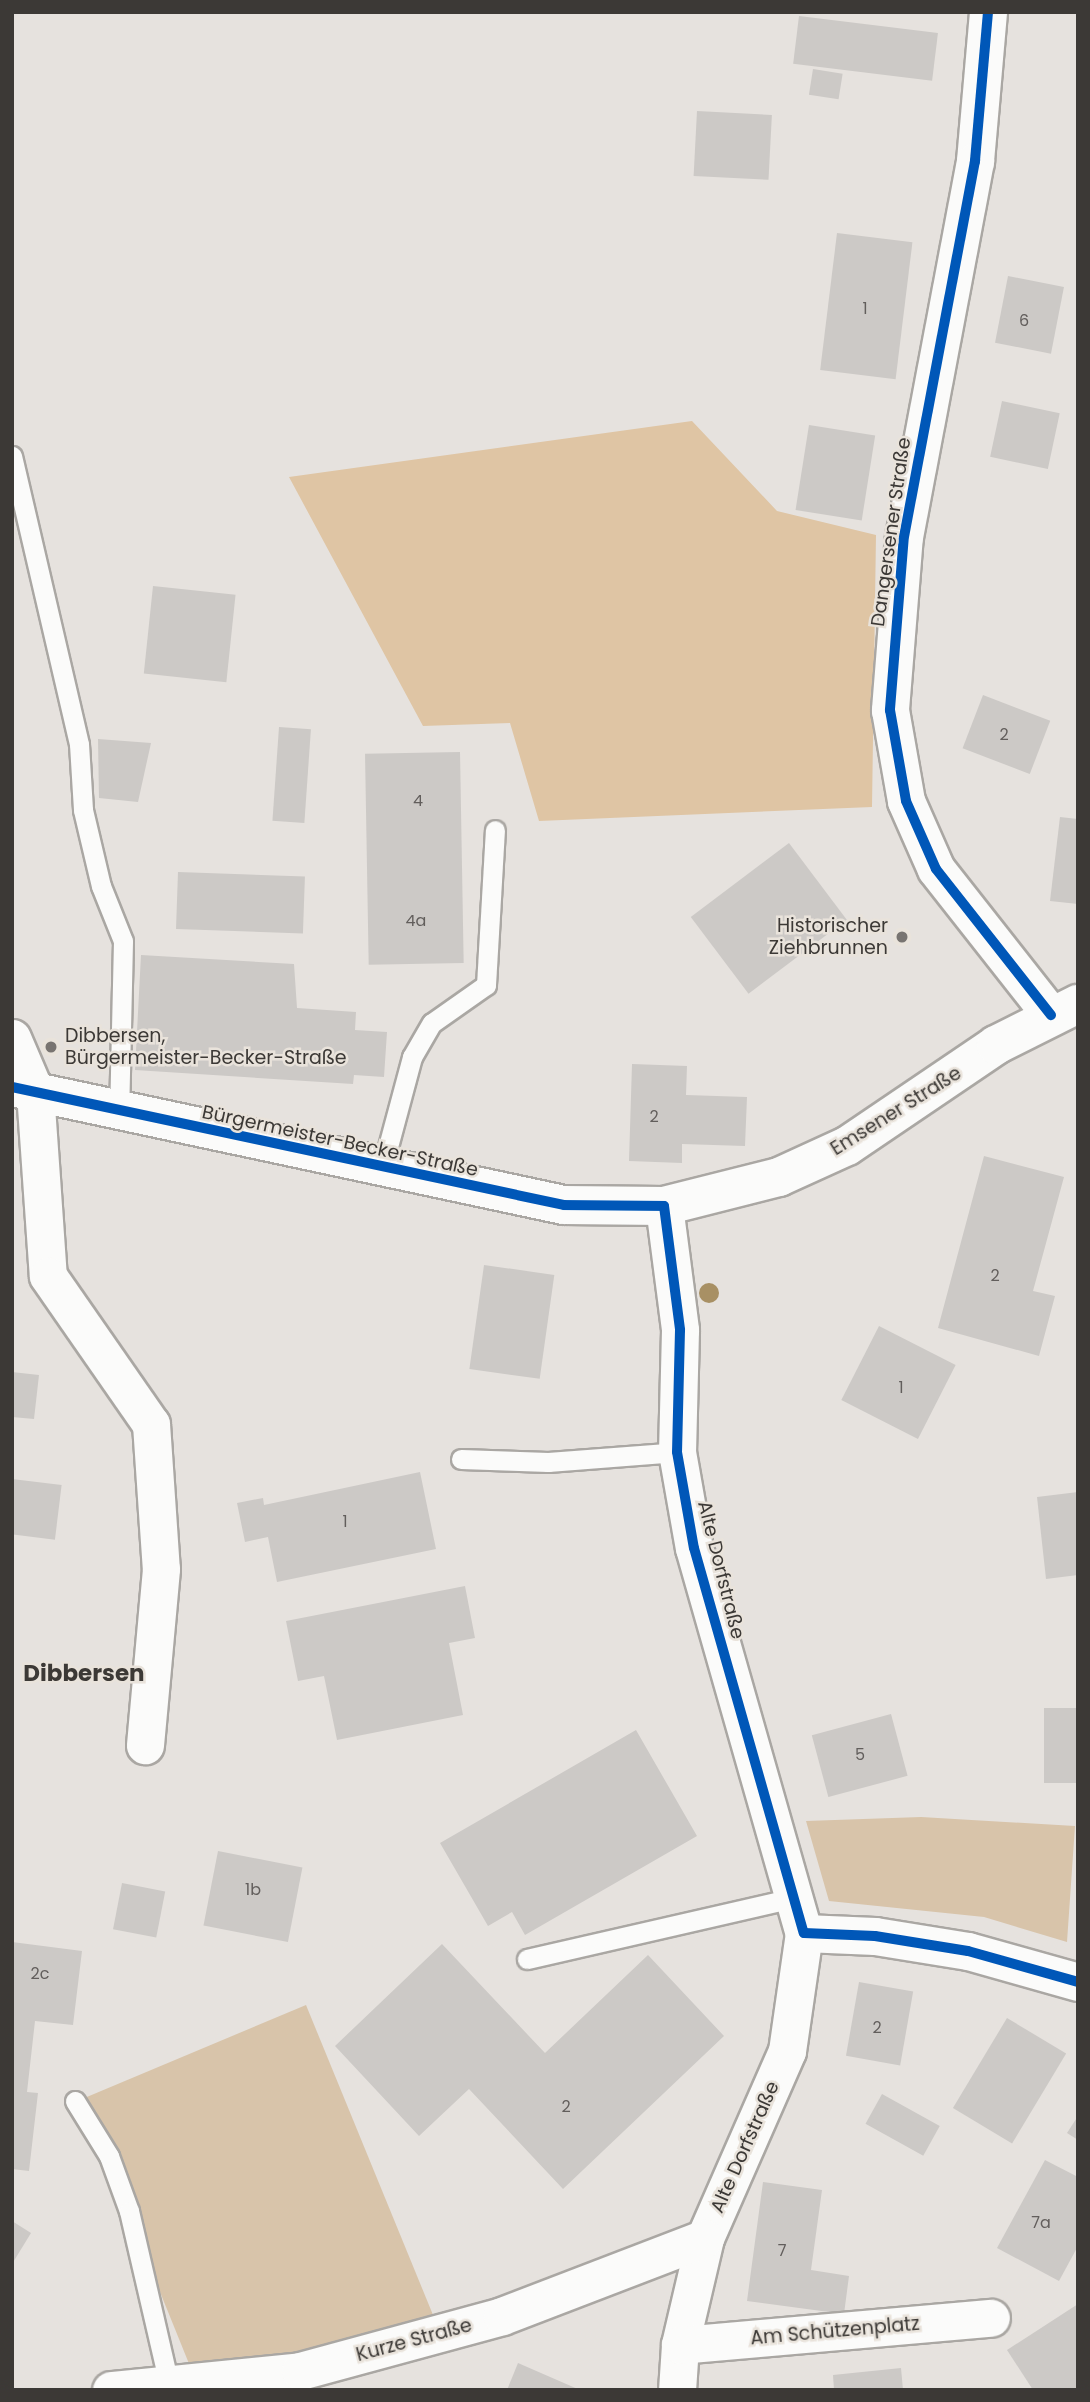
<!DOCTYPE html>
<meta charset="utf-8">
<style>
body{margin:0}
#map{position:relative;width:1090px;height:2402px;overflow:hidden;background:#e6e2de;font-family:Poppins,sans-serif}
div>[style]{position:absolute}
.green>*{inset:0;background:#d8c4aa}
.forest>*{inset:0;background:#dfc5a4}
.building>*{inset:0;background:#ccc9c6;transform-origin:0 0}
.roads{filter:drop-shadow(2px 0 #aaa7a3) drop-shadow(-2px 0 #aaa7a3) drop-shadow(0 2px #aaa7a3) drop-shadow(0 -2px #aaa7a3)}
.service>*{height:19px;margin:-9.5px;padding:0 9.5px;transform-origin:9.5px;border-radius:9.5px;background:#fbfbfa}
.minor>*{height:37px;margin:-18.5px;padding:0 18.5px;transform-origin:18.5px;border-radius:18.5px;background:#fbfbfa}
.tertiary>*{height:38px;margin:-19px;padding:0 19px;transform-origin:19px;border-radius:19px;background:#fbfbfa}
.cycleway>*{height:10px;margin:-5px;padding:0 5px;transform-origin:5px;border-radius:5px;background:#0057b8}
.trees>*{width:20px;height:20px;margin:-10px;border-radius:50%;background:#a89064}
.dots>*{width:19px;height:19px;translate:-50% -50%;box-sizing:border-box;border:4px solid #e9e3db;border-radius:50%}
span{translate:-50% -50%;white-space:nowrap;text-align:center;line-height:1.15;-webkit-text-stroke:5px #e9e3db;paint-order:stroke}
.number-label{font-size:16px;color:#625e5c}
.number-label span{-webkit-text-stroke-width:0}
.street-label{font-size:19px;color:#3c3936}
.poi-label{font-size:19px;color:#3c3936}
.right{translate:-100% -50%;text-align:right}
.left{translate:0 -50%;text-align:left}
.quarter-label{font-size:23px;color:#3c3936;font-weight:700}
.frame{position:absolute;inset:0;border:14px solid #3c3936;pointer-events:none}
</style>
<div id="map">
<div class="green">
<i style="clip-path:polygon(921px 1817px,1075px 1826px,1067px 1942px,984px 1917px,829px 1901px,806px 1821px)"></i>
<i style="clip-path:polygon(306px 2005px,440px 2332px,196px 2381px,82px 2099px)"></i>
</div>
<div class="forest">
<i style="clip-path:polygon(692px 421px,777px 511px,876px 535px,872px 807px,539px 821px,510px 723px,423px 726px,289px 477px)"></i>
</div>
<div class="building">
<i style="left:799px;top:16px;width:140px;height:48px;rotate:7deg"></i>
<i style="left:813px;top:69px;width:30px;height:26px;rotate:9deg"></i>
<i style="left:697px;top:111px;width:75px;height:65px;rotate:3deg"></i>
<i style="left:837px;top:233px;width:76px;height:138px;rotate:7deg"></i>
<i style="left:1008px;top:276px;width:57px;height:68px;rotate:11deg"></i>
<i style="left:1002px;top:401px;width:59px;height:57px;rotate:12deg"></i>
<i style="left:809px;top:425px;width:67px;height:86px;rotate:9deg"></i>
<i style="left:153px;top:586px;width:83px;height:88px;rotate:6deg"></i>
<i style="left:983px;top:695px;width:72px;height:57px;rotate:21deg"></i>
<i style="left:279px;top:727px;width:32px;height:94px;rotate:4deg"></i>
<i style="clip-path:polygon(98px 739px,151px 743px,138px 802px,99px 798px)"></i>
<i style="left:460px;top:752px;width:211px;height:95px;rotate:89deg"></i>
<i style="clip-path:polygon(1060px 817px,1078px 819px,1078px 904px,1050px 901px)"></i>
<i style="left:789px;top:843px;width:96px;height:123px;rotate:53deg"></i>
<i style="left:178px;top:872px;width:127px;height:57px;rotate:2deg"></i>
<i style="clip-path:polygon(141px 955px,294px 964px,297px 1008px,356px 1012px,355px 1030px,387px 1032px,384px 1077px,354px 1075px,353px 1084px,135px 1070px)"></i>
<i style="clip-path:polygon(632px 1064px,687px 1066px,686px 1095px,747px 1097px,745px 1146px,682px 1144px,682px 1163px,629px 1161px)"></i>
<i style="clip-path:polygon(984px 1156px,1064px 1177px,1033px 1291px,1055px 1296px,1039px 1356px,938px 1328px)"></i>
<i style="left:484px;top:1265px;width:71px;height:105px;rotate:8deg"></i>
<i style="left:879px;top:1326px;width:86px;height:83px;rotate:27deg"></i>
<i style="clip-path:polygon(12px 1372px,39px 1375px,34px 1419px,12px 1417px)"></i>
<i style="clip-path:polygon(420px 1472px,436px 1549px,277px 1582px,268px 1537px,245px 1542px,237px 1503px,263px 1498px,264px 1505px)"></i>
<i style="left:12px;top:1479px;width:50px;height:55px;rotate:7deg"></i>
<i style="clip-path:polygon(1078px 1492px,1078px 1575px,1046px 1579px,1037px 1497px)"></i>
<i style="clip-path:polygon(465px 1586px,475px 1638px,449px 1643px,463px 1715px,337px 1740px,324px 1676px,298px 1681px,286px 1621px)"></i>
<i style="left:1044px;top:1708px;width:34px;height:75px"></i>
<i style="left:891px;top:1714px;width:64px;height:82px;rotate:75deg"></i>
<i style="clip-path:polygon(636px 1730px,697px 1836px,525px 1935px,512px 1912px,488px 1926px,440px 1843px)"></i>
<i style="left:218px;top:1851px;width:86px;height:76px;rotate:11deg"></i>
<i style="left:122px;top:1883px;width:44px;height:47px;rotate:11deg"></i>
<i style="clip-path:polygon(12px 1942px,82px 1951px,73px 2025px,35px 2021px,27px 2092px,38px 2093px,29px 2171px,12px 2169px)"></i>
<i style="clip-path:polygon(442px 1944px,545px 2053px,648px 1955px,724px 2036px,563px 2189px,469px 2089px,419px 2136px,335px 2046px)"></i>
<i style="left:859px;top:1982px;width:55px;height:75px;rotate:10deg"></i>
<i style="left:1007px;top:2018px;width:69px;height:105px;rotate:31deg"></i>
<i style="left:882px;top:2094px;width:66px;height:34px;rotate:29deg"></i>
<i style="clip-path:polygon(1078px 2116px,1078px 2140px,1067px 2133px)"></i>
<i style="clip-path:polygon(1045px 2160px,1078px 2177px,1078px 2246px,1059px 2281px,997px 2248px)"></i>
<i style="clip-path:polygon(763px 2182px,822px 2190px,811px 2270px,849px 2276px,844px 2314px,747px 2301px)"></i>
<i style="clip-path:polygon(12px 2221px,31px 2233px,12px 2264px)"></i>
<i style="clip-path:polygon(1078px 2304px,1078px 2390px,1033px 2390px,1007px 2350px)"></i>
<i style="clip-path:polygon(518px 2363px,580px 2390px,507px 2390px)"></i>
<i style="clip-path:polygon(901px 2368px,903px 2390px,834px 2390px,833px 2375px)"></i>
</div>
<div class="roads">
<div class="service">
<i style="left:12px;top:456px;width:296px;rotate:76.9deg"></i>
<i style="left:79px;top:744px;width:66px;rotate:86.5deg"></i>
<i style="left:83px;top:810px;width:78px;rotate:76.7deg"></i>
<i style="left:101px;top:886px;width:59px;rotate:68.2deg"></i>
<i style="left:123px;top:941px;width:171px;rotate:91.3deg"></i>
<i style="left:382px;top:1169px;width:116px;rotate:-75deg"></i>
<i style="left:412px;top:1057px;width:39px;rotate:-60deg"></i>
<i style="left:432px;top:1023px;width:66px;rotate:-35.1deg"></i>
<i style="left:486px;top:985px;width:155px;rotate:-86.7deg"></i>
<i style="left:461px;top:1459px;width:87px;rotate:2deg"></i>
<i style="left:548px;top:1462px;width:129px;rotate:-4.4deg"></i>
<i style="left:527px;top:1959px;width:277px;rotate:-12.9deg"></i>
<i style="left:75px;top:2101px;width:65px;rotate:58.3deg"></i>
<i style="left:109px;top:2156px;width:59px;rotate:70deg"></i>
<i style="left:129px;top:2211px;width:178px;rotate:77deg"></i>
</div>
<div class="minor">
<i style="left:988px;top:12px;width:150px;rotate:95deg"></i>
<i style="left:975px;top:161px;width:381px;rotate:100.7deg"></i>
<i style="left:904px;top:535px;width:176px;rotate:94.6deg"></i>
<i style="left:890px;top:710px;width:92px;rotate:80deg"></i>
<i style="left:906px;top:801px;width:74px;rotate:66.2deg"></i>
<i style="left:936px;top:869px;width:186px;rotate:51.8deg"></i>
<i style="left:12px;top:1038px;width:59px;rotate:66.9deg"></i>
<i style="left:35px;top:1092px;width:184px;rotate:86deg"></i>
<i style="left:48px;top:1276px;width:180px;rotate:55.2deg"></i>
<i style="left:151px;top:1424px;width:145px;rotate:86.1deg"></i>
<i style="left:161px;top:1569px;width:177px;rotate:95.2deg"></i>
<i style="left:664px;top:1206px;width:125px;rotate:82.6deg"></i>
<i style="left:680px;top:1330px;width:122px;rotate:91.4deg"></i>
<i style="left:677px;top:1452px;width:97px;rotate:80deg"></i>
<i style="left:694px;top:1548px;width:400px;rotate:74.1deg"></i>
<i style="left:804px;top:1933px;width:119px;rotate:98.2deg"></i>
<i style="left:787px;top:2051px;width:204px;rotate:113.7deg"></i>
<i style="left:705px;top:2238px;width:110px;rotate:103.2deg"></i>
<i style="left:680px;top:2345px;width:45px;rotate:93.8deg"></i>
<i style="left:804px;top:1933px;width:71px;rotate:2.4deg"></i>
<i style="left:875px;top:1936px;width:94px;rotate:9.2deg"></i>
<i style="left:968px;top:1951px;width:114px;rotate:15.7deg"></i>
<i style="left:680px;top:2345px;width:312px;rotate:-5deg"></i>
<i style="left:111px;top:2390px;width:190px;rotate:-5.7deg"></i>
<i style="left:300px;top:2371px;width:209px;rotate:-15.2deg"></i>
<i style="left:502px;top:2316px;width:217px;rotate:-21deg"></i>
</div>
<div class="tertiary">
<i style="left:12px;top:1087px;width:564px;rotate:12.07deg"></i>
<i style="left:564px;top:1205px;width:100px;rotate:0.6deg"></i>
<i style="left:664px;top:1206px;width:119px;rotate:-14.2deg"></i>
<i style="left:779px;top:1177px;width:75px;rotate:-24.5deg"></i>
<i style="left:847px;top:1146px;width:180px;rotate:-34.1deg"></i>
<i style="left:996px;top:1045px;width:92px;rotate:-26.6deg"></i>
</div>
</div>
<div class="cycleway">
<i style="left:988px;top:12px;width:150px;rotate:95deg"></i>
<i style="left:975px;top:161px;width:381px;rotate:100.7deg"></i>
<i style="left:904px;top:535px;width:176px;rotate:94.6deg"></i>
<i style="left:890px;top:710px;width:92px;rotate:80deg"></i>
<i style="left:906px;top:801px;width:74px;rotate:66.2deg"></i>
<i style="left:936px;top:869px;width:186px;rotate:51.8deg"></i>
<i style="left:12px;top:1087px;width:564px;rotate:12.07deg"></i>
<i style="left:564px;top:1205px;width:100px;rotate:0.6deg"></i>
<i style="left:664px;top:1206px;width:125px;rotate:82.6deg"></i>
<i style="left:680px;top:1330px;width:122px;rotate:91.4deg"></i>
<i style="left:677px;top:1452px;width:97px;rotate:80deg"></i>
<i style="left:694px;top:1548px;width:400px;rotate:74.1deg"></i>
<i style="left:804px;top:1933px;width:71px;rotate:2.4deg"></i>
<i style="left:875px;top:1936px;width:94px;rotate:9.2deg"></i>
<i style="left:968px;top:1951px;width:114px;rotate:15.7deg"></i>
</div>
<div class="trees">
<i style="left:709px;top:1293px"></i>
</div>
<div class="dots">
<i style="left:902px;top:937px;background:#787471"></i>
<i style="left:51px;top:1047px;background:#787471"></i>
</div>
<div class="number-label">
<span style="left:865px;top:309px">1</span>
<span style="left:1024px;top:321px">6</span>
<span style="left:1004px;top:735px">2</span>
<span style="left:418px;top:801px">4</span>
<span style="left:416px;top:921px">4a</span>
<span style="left:654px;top:1117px">2</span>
<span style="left:995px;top:1276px">2</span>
<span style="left:901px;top:1388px">1</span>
<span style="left:345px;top:1522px">1</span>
<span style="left:860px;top:1755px">5</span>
<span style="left:253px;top:1890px">1b</span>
<span style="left:40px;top:1974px">2c</span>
<span style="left:877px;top:2028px">2</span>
<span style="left:566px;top:2107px">2</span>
<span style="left:1041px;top:2223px">7a</span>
<span style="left:782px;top:2251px">7</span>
</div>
<div class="street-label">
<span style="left:891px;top:532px;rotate:-82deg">Dangersener Straße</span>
<span style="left:896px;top:1111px;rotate:-32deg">Emsener Straße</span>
<span style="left:340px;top:1141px;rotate:12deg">Bürgermeister-Becker-Straße</span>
<span style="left:721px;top:1570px;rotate:76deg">Alte Dorfstraße</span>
<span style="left:745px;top:2147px;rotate:-66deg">Alte Dorfstraße</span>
<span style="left:835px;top:2331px;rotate:-5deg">Am Schützenplatz</span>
<span style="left:414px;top:2340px;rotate:-15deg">Kurze Straße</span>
</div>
<div class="poi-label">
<span class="right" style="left:888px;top:937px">Historischer<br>Ziehbrunnen</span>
<span class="left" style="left:65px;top:1047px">Dibbersen,<br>Bürgermeister-Becker-Straße</span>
</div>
<div class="quarter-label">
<span style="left:84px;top:1673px">Dibbersen</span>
</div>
<div class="frame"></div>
</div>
